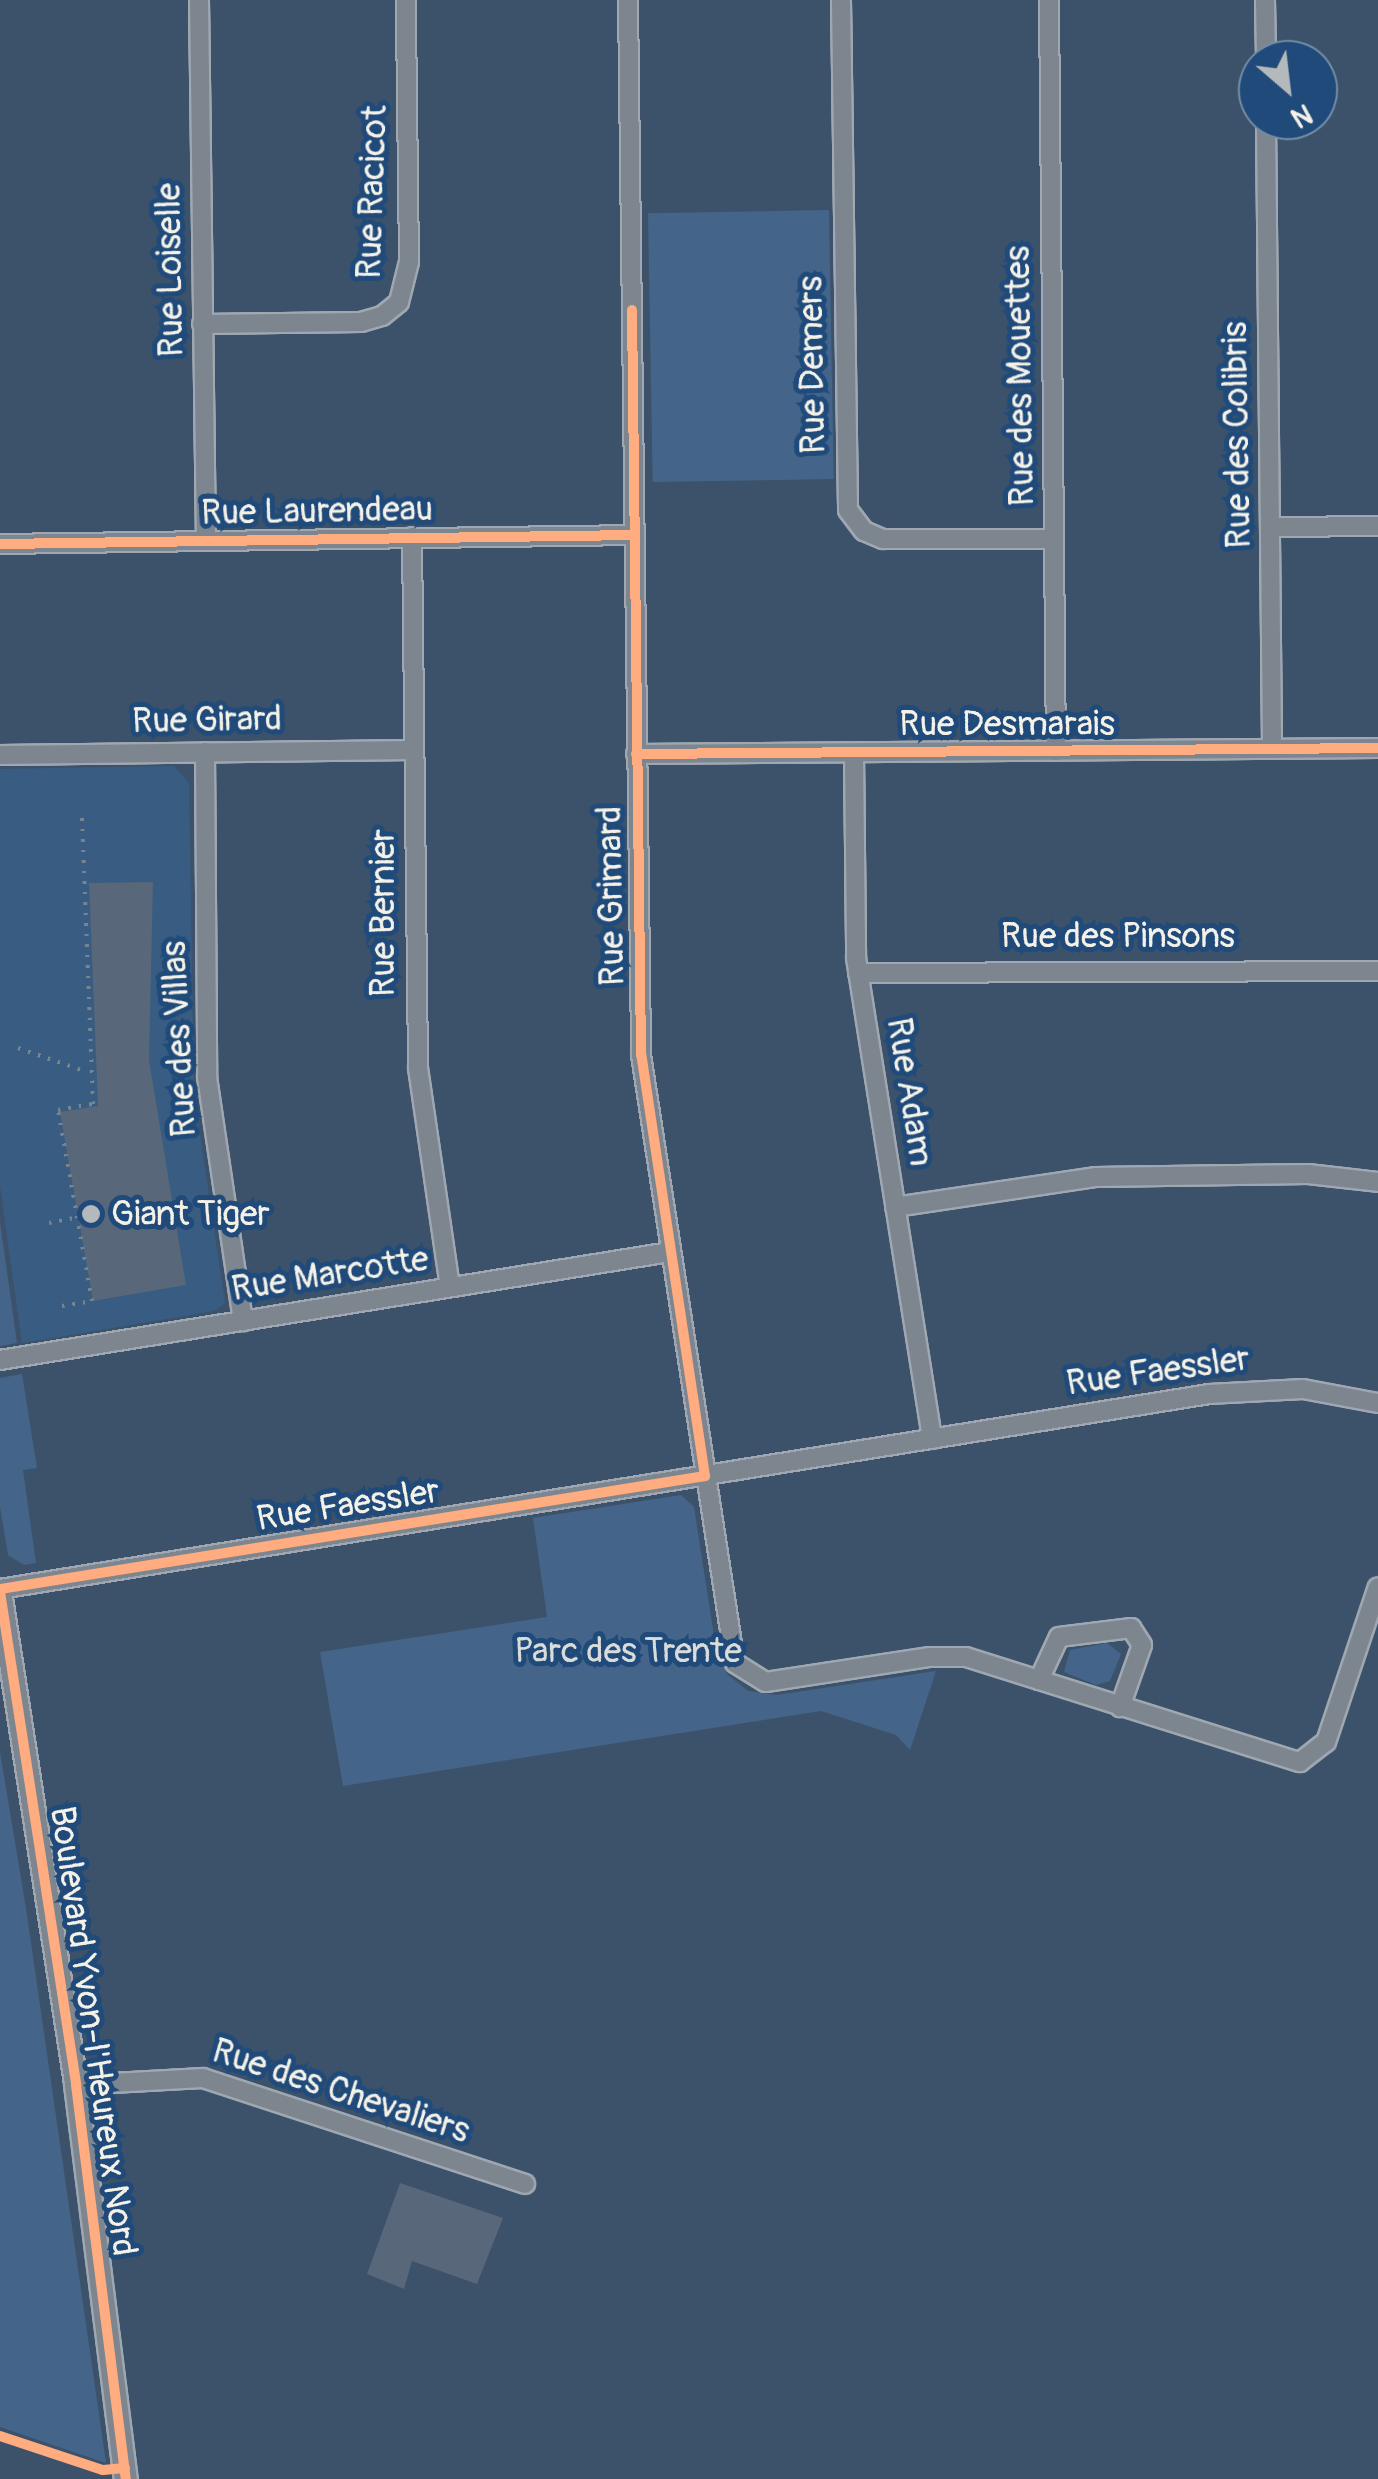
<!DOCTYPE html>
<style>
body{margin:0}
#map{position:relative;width:1378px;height:2479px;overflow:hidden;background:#3c526a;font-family:Pangolin,sans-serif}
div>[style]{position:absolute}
.built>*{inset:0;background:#385c82}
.green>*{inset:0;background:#446589;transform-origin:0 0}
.building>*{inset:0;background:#586779}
.path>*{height:4px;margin-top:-2px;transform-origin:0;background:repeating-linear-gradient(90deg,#79848f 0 2.5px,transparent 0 10.5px)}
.roads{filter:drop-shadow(2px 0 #9fa8b2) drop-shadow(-2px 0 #9fa8b2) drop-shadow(0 2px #9fa8b2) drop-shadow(0 -2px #9fa8b2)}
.minor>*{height:18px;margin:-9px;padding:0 9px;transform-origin:9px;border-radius:9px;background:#7d868e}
.tertiary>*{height:22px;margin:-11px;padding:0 11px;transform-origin:11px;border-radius:11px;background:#7d868e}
.cycleway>*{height:10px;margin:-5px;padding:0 5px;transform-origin:5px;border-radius:5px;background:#ffac80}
.dots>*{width:28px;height:28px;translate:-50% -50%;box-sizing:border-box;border:5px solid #1f4a7a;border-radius:50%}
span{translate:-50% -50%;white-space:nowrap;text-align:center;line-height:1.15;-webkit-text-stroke:10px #1f4a7a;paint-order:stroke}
.street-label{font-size:35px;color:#f4f1e8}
.poi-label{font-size:35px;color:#f4f1e8}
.left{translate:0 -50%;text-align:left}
.park-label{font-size:35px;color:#dadcda}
.north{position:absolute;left:1238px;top:40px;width:100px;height:100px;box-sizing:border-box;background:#1f4a7a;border:2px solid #748da6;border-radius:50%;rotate:152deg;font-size:28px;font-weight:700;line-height:40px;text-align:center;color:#f4f1e8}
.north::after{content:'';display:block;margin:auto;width:35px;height:45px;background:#b4b9bc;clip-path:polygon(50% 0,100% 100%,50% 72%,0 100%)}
</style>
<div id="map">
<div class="built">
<i style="clip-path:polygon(174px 766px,189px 783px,194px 1093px,225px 1303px,214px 1311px,22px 1343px,0 1186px,0 769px)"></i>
</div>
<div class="green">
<i style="left:829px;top:210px;width:269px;height:181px;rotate:89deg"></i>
<i style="clip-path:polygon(0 1222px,17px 1343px,0 1346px)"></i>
<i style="clip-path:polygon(22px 1374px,37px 1468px,23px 1470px,36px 1563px,24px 1565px,8px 1555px,0 1507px,0 1378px)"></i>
<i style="clip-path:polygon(681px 1495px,694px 1507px,714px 1636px,727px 1674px,748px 1691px,777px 1695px,936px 1671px,910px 1750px,896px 1735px,821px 1711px,343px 1786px,320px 1652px,547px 1617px,533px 1518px)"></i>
<i style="clip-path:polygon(1107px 1643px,1121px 1654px,1110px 1681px,1096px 1685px,1064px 1672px,1070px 1650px)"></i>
<i style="clip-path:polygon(0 1752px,26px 1908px,106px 2463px,0 2427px)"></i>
</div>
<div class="building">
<i style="clip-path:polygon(153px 882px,149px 1060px,186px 1285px,93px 1301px,60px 1112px,98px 1106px,89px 883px)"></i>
<i style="clip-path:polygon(400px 2183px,503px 2218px,477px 2284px,412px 2261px,404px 2289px,367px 2274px)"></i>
</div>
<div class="path">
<i style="left:18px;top:1048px;width:73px;rotate:19.2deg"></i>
<i style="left:49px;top:1223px;width:31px;rotate:-11deg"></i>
<i style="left:62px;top:1306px;width:30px;rotate:-9deg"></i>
<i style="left:92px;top:1301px;width:194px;rotate:-100.1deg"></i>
<i style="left:58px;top:1110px;width:36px;rotate:-10deg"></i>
<i style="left:93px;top:1104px;width:292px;rotate:-92.2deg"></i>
</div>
<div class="roads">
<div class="minor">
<i style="left:199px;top:0;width:540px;rotate:89.26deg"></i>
<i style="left:628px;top:0;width:1055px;rotate:89.29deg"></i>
<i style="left:641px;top:1055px;width:615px;rotate:81.21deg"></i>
<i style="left:735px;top:1663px;width:36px;rotate:32deg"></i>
<i style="left:766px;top:1682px;width:166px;rotate:-8.7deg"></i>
<i style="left:930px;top:1657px;width:36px"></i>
<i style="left:966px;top:1657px;width:350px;rotate:17.5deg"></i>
<i style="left:1300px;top:1762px;width:33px;rotate:-38deg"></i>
<i style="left:1326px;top:1742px;width:163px;rotate:-71.5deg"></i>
<i style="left:841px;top:0;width:510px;rotate:89.21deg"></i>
<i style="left:848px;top:510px;width:26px;rotate:53deg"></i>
<i style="left:864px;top:531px;width:21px;rotate:23deg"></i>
<i style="left:883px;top:539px;width:171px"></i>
<i style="left:1049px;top:0;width:751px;rotate:89.47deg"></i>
<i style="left:1265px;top:0;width:60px;rotate:89deg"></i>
<i style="left:1266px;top:120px;width:629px;rotate:89.45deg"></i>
<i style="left:202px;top:324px;width:159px;rotate:-0.7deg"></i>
<i style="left:361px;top:322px;width:22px;rotate:-16deg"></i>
<i style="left:382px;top:316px;width:22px;rotate:-39deg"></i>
<i style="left:399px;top:302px;width:41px;rotate:-76deg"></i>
<i style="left:409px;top:262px;width:262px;rotate:-90.7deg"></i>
<i style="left:1271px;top:527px;width:107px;rotate:-0.5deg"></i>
<i style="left:412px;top:537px;width:531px;rotate:89.35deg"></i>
<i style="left:418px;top:1068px;width:221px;rotate:81.7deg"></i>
<i style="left:0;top:544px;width:634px;rotate:-0.81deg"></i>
<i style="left:205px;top:752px;width:325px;rotate:89.6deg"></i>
<i style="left:207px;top:1077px;width:247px;rotate:81.6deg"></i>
<i style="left:854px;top:753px;width:205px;rotate:89.4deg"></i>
<i style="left:856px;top:958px;width:487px;rotate:81deg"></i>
<i style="left:636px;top:754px;width:742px;rotate:-0.46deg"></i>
<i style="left:0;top:755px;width:414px;rotate:-0.7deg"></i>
<i style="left:858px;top:973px;width:520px;rotate:-0.22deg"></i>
<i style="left:895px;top:1207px;width:202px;rotate:-8.5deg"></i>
<i style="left:1095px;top:1177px;width:213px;rotate:-0.8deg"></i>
<i style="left:1308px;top:1174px;width:70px;rotate:6.5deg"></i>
<i style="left:0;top:1360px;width:679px;rotate:-9.16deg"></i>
<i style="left:0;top:1589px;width:1225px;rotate:-9.16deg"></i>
<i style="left:1209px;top:1394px;width:94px;rotate:-3deg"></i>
<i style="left:1303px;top:1389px;width:76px;rotate:10.6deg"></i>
<i style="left:1039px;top:1680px;width:47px;rotate:-65.1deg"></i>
<i style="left:1059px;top:1637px;width:73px;rotate:-7.1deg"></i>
<i style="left:1131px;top:1628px;width:20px;rotate:57deg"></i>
<i style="left:1142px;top:1645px;width:66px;rotate:109.5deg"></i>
<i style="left:76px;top:2085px;width:127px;rotate:-3.2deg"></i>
<i style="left:203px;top:2078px;width:339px;rotate:18.2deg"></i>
</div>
<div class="tertiary">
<i style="left:0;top:1592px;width:499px;rotate:81.2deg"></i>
<i style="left:76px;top:2085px;width:397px;rotate:82.8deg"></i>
</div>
</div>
<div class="cycleway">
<i style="left:0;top:544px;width:634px;rotate:-0.81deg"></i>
<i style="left:636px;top:754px;width:742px;rotate:-0.46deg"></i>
<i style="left:0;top:1589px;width:714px;rotate:-9.11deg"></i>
<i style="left:705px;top:1476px;width:426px;rotate:-98.6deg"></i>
<i style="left:641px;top:1055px;width:745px;rotate:-90.69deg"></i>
<i style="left:0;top:1592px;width:499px;rotate:81.2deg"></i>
<i style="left:76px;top:2085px;width:397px;rotate:82.8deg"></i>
<i style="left:0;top:2436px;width:108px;rotate:18.3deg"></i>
<i style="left:103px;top:2470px;width:22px;rotate:-5deg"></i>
</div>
<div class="dots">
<i style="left:91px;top:1214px;background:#b4b9bc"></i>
</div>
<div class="street-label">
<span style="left:372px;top:192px;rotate:-88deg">Rue Racicot</span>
<span style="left:170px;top:270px;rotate:-91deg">Rue Loiselle</span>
<span style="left:812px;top:365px;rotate:-91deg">Rue Demers</span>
<span style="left:1020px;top:376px;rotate:-91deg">Rue des Mouettes</span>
<span style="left:1237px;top:435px;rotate:-91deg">Rue des Colibris</span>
<span style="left:317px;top:511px;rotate:-1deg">Rue Laurendeau</span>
<span style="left:207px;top:720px;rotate:-1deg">Rue Girard</span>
<span style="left:1007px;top:724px">Rue Desmarais</span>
<span style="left:611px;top:896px;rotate:-91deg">Rue Grimard</span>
<span style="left:383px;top:913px;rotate:-90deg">Rue Bernier</span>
<span style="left:1118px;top:936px">Rue des Pinsons</span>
<span style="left:179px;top:1039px;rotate:-93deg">Rue des Villas</span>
<span style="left:910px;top:1092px;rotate:81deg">Rue Adam</span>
<span style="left:330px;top:1274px;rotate:-9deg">Rue Marcotte</span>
<span style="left:1158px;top:1371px;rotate:-8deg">Rue Faessler</span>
<span style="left:348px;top:1505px;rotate:-9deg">Rue Faessler</span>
<span style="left:93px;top:2031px;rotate:82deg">Boulevard Yvon-l'Heureux Nord</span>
<span style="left:341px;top:2091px;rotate:18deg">Rue des Chevaliers</span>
</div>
<div class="poi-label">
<span class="left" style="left:111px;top:1214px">Giant Tiger</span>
</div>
<div class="park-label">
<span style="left:628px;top:1651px">Parc des Trente</span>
</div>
<div class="north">N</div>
</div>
